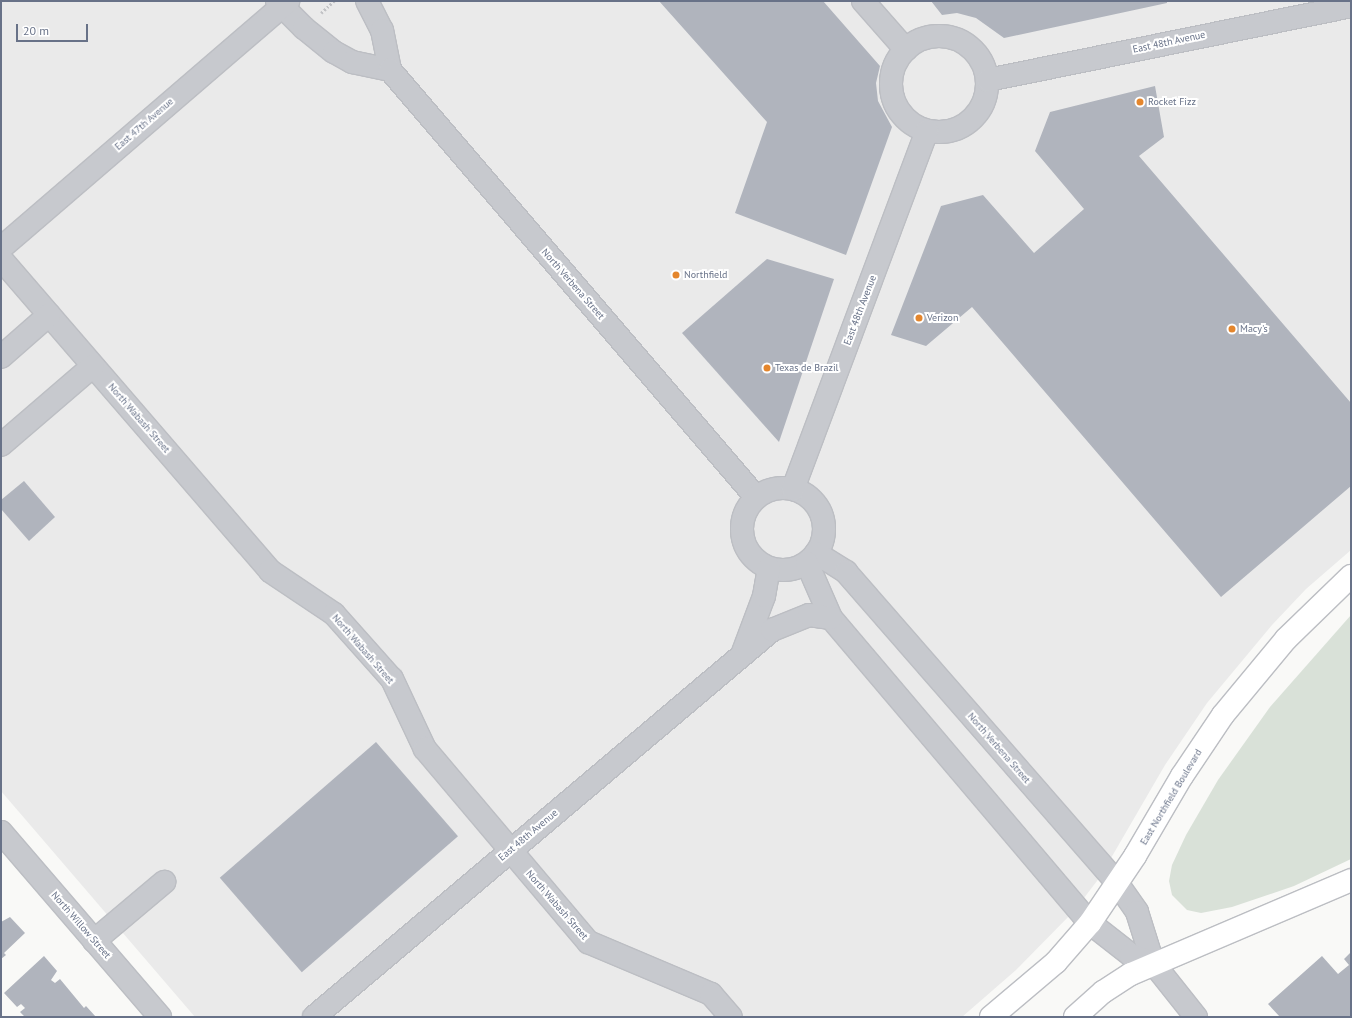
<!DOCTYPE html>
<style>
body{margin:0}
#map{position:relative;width:1352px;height:1018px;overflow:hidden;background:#f9f9f7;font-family:"PT Sans",sans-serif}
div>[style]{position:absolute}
.built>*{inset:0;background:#eaeaea}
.green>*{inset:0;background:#d9e1d8}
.building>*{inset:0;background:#b0b4bd;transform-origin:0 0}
.path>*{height:2.5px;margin-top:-1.25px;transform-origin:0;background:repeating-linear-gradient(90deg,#c1c2c5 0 2px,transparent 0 4px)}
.roads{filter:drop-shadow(1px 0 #bcbec3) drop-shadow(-1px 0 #bcbec3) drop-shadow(0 1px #bcbec3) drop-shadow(0 -1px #bcbec3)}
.minor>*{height:22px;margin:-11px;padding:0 11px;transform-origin:11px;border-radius:11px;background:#c7c9ce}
.minor>.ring{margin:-11px;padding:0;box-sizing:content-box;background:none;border:22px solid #c7c9ce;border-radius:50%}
.major>*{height:22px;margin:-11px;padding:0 11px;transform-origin:11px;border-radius:11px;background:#fff}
.dots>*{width:11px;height:11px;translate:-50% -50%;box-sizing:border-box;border:2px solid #fff;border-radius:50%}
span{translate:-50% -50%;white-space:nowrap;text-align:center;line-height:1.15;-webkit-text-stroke:4px #fff;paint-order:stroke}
.street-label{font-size:10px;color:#687288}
.poi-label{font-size:10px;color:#687288}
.left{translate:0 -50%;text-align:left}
.frame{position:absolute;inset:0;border:2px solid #687288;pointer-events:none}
.scale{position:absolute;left:16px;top:24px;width:72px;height:18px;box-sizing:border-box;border:2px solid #687288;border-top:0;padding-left:5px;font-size:12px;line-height:14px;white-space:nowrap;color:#687288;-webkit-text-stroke:3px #fff;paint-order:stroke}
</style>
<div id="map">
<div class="built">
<i style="clip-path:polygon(1px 1px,1351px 1px,1351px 550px,1306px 589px,1272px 625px,1207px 703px,1165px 765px,1100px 877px,1074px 911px,1016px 970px,962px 1017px,195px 1017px,1px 791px)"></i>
</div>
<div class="green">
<i style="clip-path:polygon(1351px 615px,1351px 859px,1294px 886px,1232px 907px,1201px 913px,1187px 910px,1172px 895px,1169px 881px,1172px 865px,1186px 835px,1218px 780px,1270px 707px)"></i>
</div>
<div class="building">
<i style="clip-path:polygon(659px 1px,823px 1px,880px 66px,876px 83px,878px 101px,892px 127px,846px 255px,735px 213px,767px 122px)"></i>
<i style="clip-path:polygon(931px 1px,1167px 1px,1167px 3px,1004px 38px,976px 18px,957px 13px,942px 15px)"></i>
<i style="clip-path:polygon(1155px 86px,1164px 137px,1139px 156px,1351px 403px,1351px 486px,1221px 597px,972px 307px,926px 346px,891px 335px,941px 206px,983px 195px,1034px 253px,1084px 209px,1035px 151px,1050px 112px)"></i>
<i style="clip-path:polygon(767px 259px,834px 279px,779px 442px,682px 333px)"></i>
<i style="clip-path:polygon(24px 481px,55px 517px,29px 541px,1px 509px,1px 500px)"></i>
<i style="left:376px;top:742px;width:125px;height:207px;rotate:49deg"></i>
<i style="clip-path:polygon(10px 917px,25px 933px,4px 953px,6px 955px,1px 959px,1px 922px)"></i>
<i style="clip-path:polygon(1351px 952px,1351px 1017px,1280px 1017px,1268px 1004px,1322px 956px,1338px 974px,1349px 965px,1344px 959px)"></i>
<i style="clip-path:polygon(44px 956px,57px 971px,51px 980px,55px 983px,60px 979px,84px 1008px,86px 1006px,96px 1017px,25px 1017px,20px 1012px,25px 1008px,21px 1004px,17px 1007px,4px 993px)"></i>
</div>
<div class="path">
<i style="left:321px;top:13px;width:18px;rotate:-43deg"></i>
</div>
<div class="roads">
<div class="minor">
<i style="left:277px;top:1px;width:38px;rotate:45deg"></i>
<i style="left:304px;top:28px;width:38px;rotate:39deg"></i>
<i style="left:334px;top:52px;width:21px;rotate:29deg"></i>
<i style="left:352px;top:62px;width:39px;rotate:12deg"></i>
<i style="left:367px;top:1px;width:33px;rotate:63deg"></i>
<i style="left:382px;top:30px;width:41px;rotate:78.7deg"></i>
<i style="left:390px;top:70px;width:562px;rotate:49.4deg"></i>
<i style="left:863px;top:1px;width:65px;rotate:48.7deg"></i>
<i class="ring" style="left:891px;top:36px;width:74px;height:74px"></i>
<i style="left:988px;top:80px;width:370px;rotate:-11.5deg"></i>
<i style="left:1px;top:248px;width:379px;rotate:-40.7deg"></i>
<i style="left:1px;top:259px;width:412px;rotate:49.2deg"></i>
<i style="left:270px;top:571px;width:77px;rotate:33.9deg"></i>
<i style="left:334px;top:614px;width:87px;rotate:48.3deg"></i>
<i style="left:392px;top:679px;width:77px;rotate:64.8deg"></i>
<i style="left:425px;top:749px;width:253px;rotate:49.8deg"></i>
<i style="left:588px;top:942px;width:134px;rotate:22.9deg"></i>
<i style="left:711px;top:994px;width:30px;rotate:49deg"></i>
<i style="left:1px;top:357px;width:64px;rotate:-41.2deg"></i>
<i style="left:1px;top:445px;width:121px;rotate:-40.7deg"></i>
<i class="ring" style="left:742px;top:488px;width:60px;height:60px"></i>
<i style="left:793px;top:489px;width:382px;rotate:-69.5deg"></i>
<i style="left:816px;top:553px;width:36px;rotate:32deg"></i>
<i style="left:846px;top:572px;width:413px;rotate:48.9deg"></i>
<i style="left:1117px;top:883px;width:35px;rotate:55deg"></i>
<i style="left:1137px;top:912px;width:53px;rotate:72.6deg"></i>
<i style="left:1153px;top:963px;width:69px;rotate:51.5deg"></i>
<i style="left:807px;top:563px;width:60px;rotate:66.4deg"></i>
<i style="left:831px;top:618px;width:400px;rotate:49.7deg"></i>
<i style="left:1090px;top:923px;width:52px;rotate:38deg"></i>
<i style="left:1131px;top:955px;width:23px;rotate:20deg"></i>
<i style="left:743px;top:652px;width:60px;rotate:-69.4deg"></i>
<i style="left:764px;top:596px;width:28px;rotate:-80deg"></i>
<i style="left:1px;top:832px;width:244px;rotate:49.3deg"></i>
<i style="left:94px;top:941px;width:92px;rotate:-40.1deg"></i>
<i style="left:314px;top:1017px;width:600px;rotate:-40.2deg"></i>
<i style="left:772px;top:630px;width:40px;rotate:-22deg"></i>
<i style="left:809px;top:615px;width:22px;rotate:8deg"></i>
</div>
<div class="major">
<i style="left:991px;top:1017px;width:85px;rotate:-40.2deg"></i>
<i style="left:1056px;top:962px;width:52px;rotate:-48.9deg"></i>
<i style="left:1090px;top:923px;width:81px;rotate:-56.1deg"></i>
<i style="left:1135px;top:856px;width:93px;rotate:-59.6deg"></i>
<i style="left:1182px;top:776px;width:73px;rotate:-56.1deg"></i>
<i style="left:1223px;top:715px;width:99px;rotate:-50.3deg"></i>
<i style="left:1286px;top:639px;width:91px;rotate:-44.1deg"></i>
<i style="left:1075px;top:1017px;width:38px;rotate:-42deg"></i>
<i style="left:1103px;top:992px;width:33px;rotate:-33deg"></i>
<i style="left:1131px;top:974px;width:239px;rotate:-23.1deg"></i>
</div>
</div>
<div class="dots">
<i style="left:1140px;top:102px;background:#e4862d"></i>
<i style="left:676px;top:275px;background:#e4862d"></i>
<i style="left:919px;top:318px;background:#e4862d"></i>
<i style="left:1232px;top:329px;background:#e4862d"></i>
<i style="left:767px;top:368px;background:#e4862d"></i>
</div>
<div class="street-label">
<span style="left:1169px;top:42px;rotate:-12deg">East 48th Avenue</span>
<span style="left:144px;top:124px;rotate:-41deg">East 47th Avenue</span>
<span style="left:573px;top:284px;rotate:49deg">North Verbena Street</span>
<span style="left:860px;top:310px;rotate:-69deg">East 48th Avenue</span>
<span style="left:139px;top:418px;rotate:49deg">North Wabash Street</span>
<span style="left:363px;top:649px;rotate:49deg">North Wabash Street</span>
<span style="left:999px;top:748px;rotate:49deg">North Verbena Street</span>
<span style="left:1171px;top:797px;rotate:-59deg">East Northfield Boulevard</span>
<span style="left:528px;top:835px;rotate:-40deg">East 48th Avenue</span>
<span style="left:557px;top:905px;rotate:49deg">North Wabash Street</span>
<span style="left:81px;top:925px;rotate:49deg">North Willow Street</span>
</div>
<div class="poi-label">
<span class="left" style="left:1148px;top:102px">Rocket Fizz</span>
<span class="left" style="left:684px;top:275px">Northfield</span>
<span class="left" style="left:927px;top:318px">Verizon</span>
<span class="left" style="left:1240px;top:329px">Macy's</span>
<span class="left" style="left:775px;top:368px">Texas de Brazil</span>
</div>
<div class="frame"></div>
<div class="scale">20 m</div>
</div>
